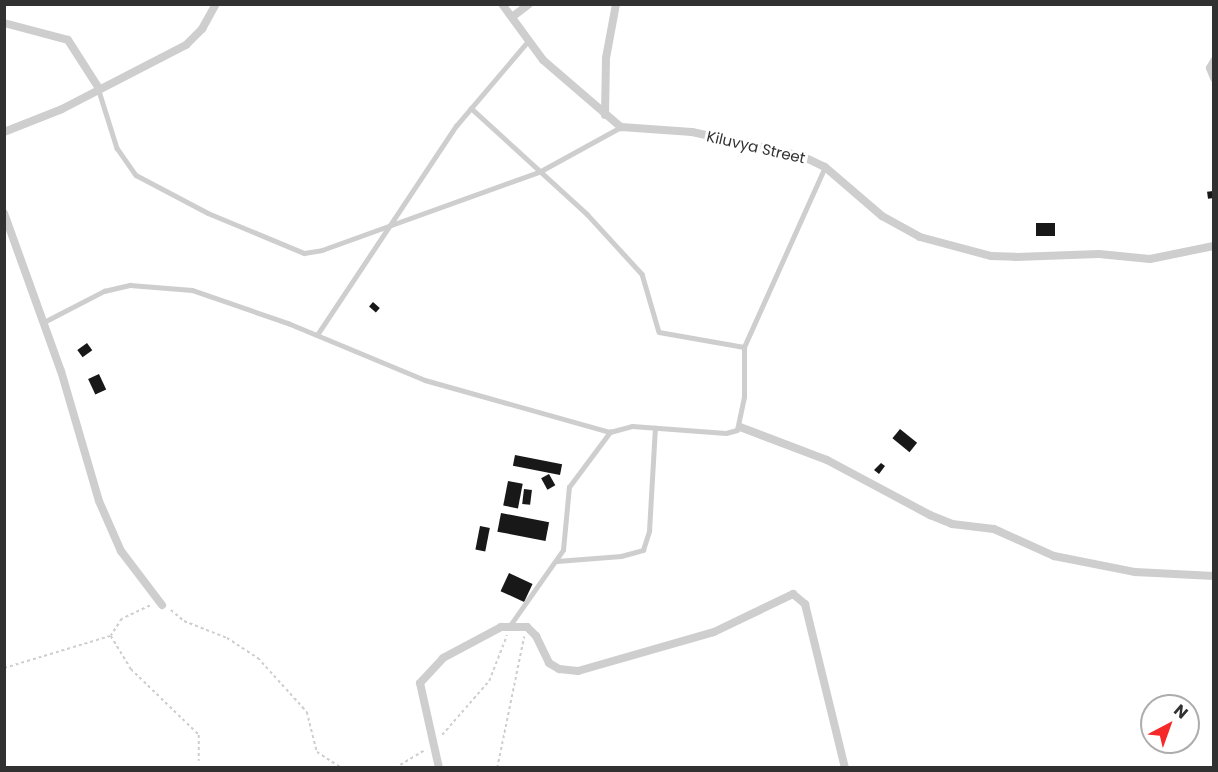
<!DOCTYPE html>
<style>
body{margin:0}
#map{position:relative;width:1218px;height:772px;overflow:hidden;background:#fff;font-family:Poppins,sans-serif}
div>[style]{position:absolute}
.building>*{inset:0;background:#181818;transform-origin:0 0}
.path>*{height:1.5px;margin-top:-0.75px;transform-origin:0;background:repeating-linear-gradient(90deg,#cecece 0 3px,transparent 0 6px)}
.lane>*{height:4.5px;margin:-2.25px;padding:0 2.25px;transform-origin:2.25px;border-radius:2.25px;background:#cecece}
.street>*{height:8px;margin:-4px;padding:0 4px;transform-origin:4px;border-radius:4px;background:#cecece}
span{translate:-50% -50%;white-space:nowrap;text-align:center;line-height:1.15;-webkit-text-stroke:6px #fff;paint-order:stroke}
.street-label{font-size:15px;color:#313131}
.frame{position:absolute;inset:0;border:6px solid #313131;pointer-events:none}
.north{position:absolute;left:1140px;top:694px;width:60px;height:60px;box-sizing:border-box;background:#fff;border:2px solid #adadad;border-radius:50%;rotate:41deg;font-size:16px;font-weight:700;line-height:24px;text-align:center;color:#313131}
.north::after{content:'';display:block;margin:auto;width:21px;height:27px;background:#f42928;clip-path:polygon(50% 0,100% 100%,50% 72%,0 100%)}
</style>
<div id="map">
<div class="building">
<i style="left:1213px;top:191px;width:7px;height:6px;rotate:82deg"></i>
<i style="left:1036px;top:223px;width:19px;height:13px"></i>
<i style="left:373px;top:302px;width:9px;height:6px;rotate:41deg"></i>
<i style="left:87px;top:343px;width:9px;height:12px;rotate:54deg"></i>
<i style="left:99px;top:374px;width:17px;height:12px;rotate:65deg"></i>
<i style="left:900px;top:429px;width:22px;height:12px;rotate:39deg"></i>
<i style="left:515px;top:455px;width:48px;height:11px;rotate:11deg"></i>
<i style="clip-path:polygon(881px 463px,885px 466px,879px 474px,874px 470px)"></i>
<i style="left:549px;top:474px;width:13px;height:9px;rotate:61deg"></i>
<i style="left:508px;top:481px;width:15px;height:25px;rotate:11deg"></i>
<i style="left:524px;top:489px;width:8px;height:15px;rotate:7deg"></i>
<i style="left:501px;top:513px;width:49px;height:19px;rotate:11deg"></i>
<i style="left:480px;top:526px;width:10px;height:24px;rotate:11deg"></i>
<i style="left:509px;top:573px;width:26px;height:20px;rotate:25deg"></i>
</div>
<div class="path">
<i style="left:150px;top:606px;width:31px;rotate:155deg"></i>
<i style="left:122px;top:619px;width:20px;rotate:123deg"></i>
<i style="left:111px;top:636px;width:39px;rotate:59deg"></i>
<i style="left:131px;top:669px;width:95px;rotate:44.1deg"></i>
<i style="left:199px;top:735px;width:26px;rotate:90deg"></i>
<i style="left:171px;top:610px;width:17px;rotate:40deg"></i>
<i style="left:184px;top:621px;width:46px;rotate:21.6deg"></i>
<i style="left:227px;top:638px;width:37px;rotate:33deg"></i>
<i style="left:258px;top:658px;width:73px;rotate:47.8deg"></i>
<i style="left:307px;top:712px;width:41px;rotate:76deg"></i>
<i style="left:317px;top:752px;width:30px;rotate:33deg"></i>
<i style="left:4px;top:668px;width:111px;rotate:-16.8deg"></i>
<i style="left:442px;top:735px;width:72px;rotate:-49deg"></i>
<i style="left:489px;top:681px;width:49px;rotate:-68.6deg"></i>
<i style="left:395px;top:768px;width:35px;rotate:-31deg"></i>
<i style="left:497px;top:768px;width:134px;rotate:-78.4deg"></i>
</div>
<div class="lane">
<i style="left:99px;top:91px;width:60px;rotate:72.5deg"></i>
<i style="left:117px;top:148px;width:33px;rotate:55deg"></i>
<i style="left:136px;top:175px;width:81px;rotate:27.8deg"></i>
<i style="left:208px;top:213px;width:104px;rotate:22.6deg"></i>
<i style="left:304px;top:253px;width:18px;rotate:-9deg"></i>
<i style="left:322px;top:250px;width:231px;rotate:-19.8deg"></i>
<i style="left:539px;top:172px;width:94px;rotate:-28.8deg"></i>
<i style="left:471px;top:108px;width:157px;rotate:42.4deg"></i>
<i style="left:587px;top:214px;width:81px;rotate:47.5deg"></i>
<i style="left:642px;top:274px;width:60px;rotate:73.7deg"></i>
<i style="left:659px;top:332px;width:86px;rotate:10deg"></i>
<i style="left:42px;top:323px;width:70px;rotate:-27.3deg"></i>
<i style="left:104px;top:291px;width:27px;rotate:-13deg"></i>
<i style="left:130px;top:285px;width:62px;rotate:4.6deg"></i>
<i style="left:192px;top:290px;width:102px;rotate:19deg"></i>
<i style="left:288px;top:323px;width:148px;rotate:22.6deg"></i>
<i style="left:425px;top:380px;width:192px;rotate:15.7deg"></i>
<i style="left:317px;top:335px;width:251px;rotate:-56.4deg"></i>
<i style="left:456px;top:126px;width:111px;rotate:-49.7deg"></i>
<i style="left:557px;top:561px;width:64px;rotate:-4.5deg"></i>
<i style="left:621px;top:556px;width:23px;rotate:-15deg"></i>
<i style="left:643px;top:550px;width:20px;rotate:-72deg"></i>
<i style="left:649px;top:531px;width:103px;rotate:-86.7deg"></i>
<i style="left:511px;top:624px;width:90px;rotate:-54.9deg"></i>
<i style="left:563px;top:550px;width:63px;rotate:-84.6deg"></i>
<i style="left:569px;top:487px;width:69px;rotate:-53.3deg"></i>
<i style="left:610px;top:432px;width:23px;rotate:-15deg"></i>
<i style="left:632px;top:426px;width:94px;rotate:4.3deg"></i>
<i style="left:726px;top:433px;width:11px;rotate:-15deg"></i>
<i style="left:737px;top:430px;width:34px;rotate:-78deg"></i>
<i style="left:744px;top:397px;width:50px;rotate:-90deg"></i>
<i style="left:744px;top:347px;width:197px;rotate:-65.8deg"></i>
</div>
<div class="street">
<i style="left:502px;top:4px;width:69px;rotate:53.8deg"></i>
<i style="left:543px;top:60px;width:103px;rotate:40.7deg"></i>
<i style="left:621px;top:127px;width:71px;rotate:4deg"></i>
<i style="left:692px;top:132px;width:113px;rotate:12.3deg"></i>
<i style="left:802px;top:156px;width:25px;rotate:26deg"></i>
<i style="left:825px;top:167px;width:75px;rotate:40.7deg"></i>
<i style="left:882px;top:216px;width:43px;rotate:28.9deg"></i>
<i style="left:920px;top:237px;width:73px;rotate:15deg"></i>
<i style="left:991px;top:256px;width:24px;rotate:2deg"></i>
<i style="left:1015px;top:257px;width:84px;rotate:-2deg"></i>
<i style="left:1099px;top:254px;width:51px;rotate:5.6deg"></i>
<i style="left:1150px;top:259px;width:65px;rotate:-11.5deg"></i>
<i style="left:512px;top:17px;width:21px;rotate:-37deg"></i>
<i style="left:4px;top:23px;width:66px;rotate:14.9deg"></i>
<i style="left:68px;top:40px;width:56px;rotate:57.4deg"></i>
<i style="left:1214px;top:61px;width:8px;rotate:120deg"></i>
<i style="left:1210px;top:68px;width:11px;rotate:68deg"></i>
<i style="left:605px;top:115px;width:57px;rotate:-89deg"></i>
<i style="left:606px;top:58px;width:55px;rotate:-79.5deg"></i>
<i style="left:4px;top:132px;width:62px;rotate:-21.6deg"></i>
<i style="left:62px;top:109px;width:140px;rotate:-27.3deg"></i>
<i style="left:186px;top:45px;width:23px;rotate:-45deg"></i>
<i style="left:202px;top:29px;width:29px;rotate:-61deg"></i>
<i style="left:4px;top:213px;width:168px;rotate:70.2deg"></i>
<i style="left:61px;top:371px;width:135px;rotate:73.7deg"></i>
<i style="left:99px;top:501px;width:55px;rotate:66.3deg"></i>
<i style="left:121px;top:551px;width:68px;rotate:52.8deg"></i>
<i style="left:740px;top:427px;width:93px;rotate:20.8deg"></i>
<i style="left:827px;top:460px;width:117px;rotate:28.1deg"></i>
<i style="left:930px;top:515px;width:24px;rotate:22deg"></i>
<i style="left:952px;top:524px;width:42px;rotate:6.8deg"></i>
<i style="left:994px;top:529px;width:66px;rotate:24.2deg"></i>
<i style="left:1054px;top:556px;width:83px;rotate:11.2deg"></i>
<i style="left:1135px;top:572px;width:79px;rotate:2.9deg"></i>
<i style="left:439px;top:768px;width:87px;rotate:-102.6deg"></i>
<i style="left:420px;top:683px;width:34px;rotate:-47deg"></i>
<i style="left:443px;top:658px;width:66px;rotate:-28.1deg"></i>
<i style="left:501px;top:627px;width:26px"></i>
<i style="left:527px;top:627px;width:13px;rotate:45deg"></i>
<i style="left:536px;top:636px;width:30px;rotate:64deg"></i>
<i style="left:549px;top:663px;width:12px;rotate:31deg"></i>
<i style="left:559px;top:669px;width:19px;rotate:6deg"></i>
<i style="left:578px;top:671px;width:141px;rotate:-16deg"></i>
<i style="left:714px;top:632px;width:88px;rotate:-25.7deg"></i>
<i style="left:793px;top:594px;width:16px;rotate:40deg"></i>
<i style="left:805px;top:604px;width:169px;rotate:76.3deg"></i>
</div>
<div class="street-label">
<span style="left:756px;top:147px;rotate:13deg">Kiluvya Street</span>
</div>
<div class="frame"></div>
<div class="north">N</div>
</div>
